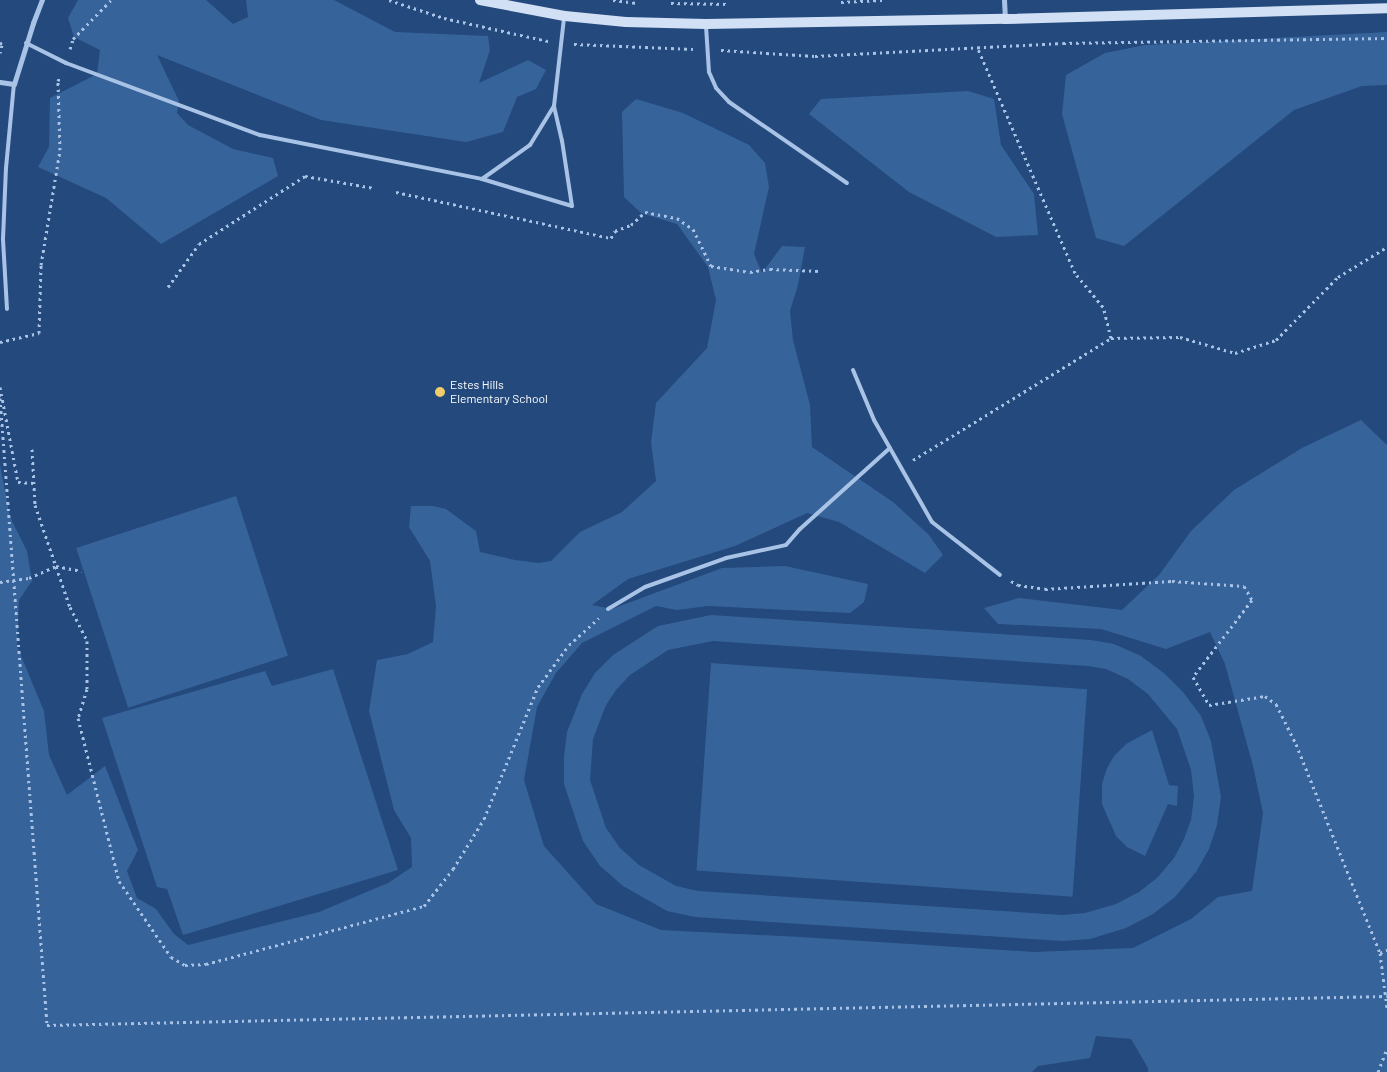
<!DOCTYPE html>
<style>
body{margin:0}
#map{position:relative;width:1387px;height:1072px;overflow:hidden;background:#23497d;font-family:Barlow,sans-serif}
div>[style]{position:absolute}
.green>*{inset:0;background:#37639b;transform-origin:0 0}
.path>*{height:3px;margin-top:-1.5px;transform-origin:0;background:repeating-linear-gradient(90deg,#a8c3e6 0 2.5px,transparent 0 6.5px)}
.service>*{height:4px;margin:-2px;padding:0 2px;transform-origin:2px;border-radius:2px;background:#a8c3e6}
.minor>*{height:5px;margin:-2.5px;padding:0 2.5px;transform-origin:2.5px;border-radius:2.5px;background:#a8c3e6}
.secondary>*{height:10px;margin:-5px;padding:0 5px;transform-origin:5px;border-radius:5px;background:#d2e0f5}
.dots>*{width:14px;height:14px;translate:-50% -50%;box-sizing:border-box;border:2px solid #23497d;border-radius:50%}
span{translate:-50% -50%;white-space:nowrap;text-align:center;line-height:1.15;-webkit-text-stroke:4px #23497d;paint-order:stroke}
.poi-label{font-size:12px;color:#fff}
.left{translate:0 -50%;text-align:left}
</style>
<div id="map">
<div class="green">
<i style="clip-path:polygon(78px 0,206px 0,233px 24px,248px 17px,246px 0,334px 0,395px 32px,488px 36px,490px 50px,479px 83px,528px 60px,546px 70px,536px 89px,517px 97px,503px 132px,466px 142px,321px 120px,157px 55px,179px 101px,177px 113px,188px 125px,233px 149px,273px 158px,278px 176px,161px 244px,106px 198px,38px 167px,49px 147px,50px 98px,97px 74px,100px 50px,74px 37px,68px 18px)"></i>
<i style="clip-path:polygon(1387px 32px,1387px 85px,1362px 86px,1294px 110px,1124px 246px,1096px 238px,1062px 114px,1066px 75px,1105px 53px,1145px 45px)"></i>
<i style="clip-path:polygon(968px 91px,994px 99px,1001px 145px,1034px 194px,1038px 235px,996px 237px,909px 192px,809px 114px,821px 99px)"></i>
<i style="clip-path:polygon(636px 99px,683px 113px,749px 145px,765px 163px,769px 187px,754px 254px,762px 273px,782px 246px,805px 247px,798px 285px,790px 311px,793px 340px,810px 405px,812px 447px,893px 502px,929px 535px,943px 555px,925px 573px,839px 522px,807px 513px,735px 546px,628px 579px,592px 605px,612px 609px,722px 568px,785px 566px,868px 584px,864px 602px,850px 613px,708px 606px,677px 610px,656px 606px,582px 643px,556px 673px,537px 707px,524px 780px,544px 846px,596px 904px,661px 930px,801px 937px,1034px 952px,1133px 948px,1191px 919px,1218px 897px,1252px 891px,1263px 813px,1253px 766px,1225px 664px,1210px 632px,1166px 649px,1101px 629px,998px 624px,984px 608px,1019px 598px,1122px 610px,1159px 575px,1191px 531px,1234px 490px,1302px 448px,1361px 420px,1387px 445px,1387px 1072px,1148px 1072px,1148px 1068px,1131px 1039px,1096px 1036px,1090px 1058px,1038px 1066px,1032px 1072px,0 1072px,0 465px,10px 517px,27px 551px,32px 581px,19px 600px,17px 646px,44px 711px,49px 755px,67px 795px,105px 766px,138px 850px,127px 871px,137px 898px,156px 909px,174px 934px,188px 945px,319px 912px,388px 883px,412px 867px,411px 838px,394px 810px,369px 711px,377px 660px,408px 654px,433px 642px,436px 606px,430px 561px,409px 527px,411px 506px,433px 506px,446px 509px,476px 531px,480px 552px,515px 560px,539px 563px,551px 561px,580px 532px,622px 512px,656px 481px,651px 442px,656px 403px,707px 348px,716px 300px,708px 267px,677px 224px,641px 213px,624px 197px,622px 112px)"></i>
<i style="left:236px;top:496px;width:168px;height:168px;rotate:72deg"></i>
<i style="clip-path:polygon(evenodd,711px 615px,1091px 640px,1114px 644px,1141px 656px,1165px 674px,1183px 692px,1201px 716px,1211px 741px,1221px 797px,1217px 825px,1209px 849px,1196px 872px,1175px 897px,1153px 914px,1126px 928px,1090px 939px,1062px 941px,695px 917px,667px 911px,623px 886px,600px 866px,583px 841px,564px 784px,564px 757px,567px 732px,582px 694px,595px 673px,613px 655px,658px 626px,711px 615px,713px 641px,1088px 666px,1106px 669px,1128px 679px,1148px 694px,1177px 729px,1191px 770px,1194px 796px,1191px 820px,1184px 839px,1174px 858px,1157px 878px,1139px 892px,1116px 904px,1085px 913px,1062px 915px,698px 891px,676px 886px,639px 865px,620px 848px,606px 828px,590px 780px,593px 739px,606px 705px,616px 690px,630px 675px,668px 650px,713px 641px)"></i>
<i style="left:711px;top:663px;width:377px;height:208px;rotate:4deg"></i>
<i style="clip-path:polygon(333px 669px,398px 870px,183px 935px,167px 889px,157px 887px,102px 718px,265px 671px,272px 686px)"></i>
<i style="clip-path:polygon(1152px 730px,1169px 785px,1178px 786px,1177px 806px,1168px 804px,1145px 856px,1127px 847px,1116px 836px,1102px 804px,1102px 784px,1107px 768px,1114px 756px,1126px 744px)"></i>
</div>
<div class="path">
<i style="left:389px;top:0;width:58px;rotate:18.1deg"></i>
<i style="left:444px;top:18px;width:107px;rotate:12.5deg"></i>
<i style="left:613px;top:0;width:26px;rotate:7deg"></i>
<i style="left:841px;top:2px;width:41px;rotate:-2.8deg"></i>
<i style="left:671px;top:3px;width:58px;rotate:1deg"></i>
<i style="left:0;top:42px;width:4px;rotate:56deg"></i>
<i style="left:2px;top:45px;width:8px;rotate:104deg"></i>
<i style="left:574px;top:44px;width:119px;rotate:2.4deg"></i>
<i style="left:70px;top:49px;width:10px;rotate:-73deg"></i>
<i style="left:73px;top:39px;width:54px;rotate:-45.7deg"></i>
<i style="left:721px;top:50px;width:94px;rotate:3.7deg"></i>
<i style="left:815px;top:56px;width:248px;rotate:-3deg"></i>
<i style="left:1063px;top:43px;width:324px;rotate:-0.9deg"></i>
<i style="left:396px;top:192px;width:220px;rotate:12.1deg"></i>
<i style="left:611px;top:238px;width:8px;rotate:-60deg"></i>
<i style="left:615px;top:231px;width:17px;rotate:-21deg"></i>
<i style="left:631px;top:225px;width:19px;rotate:-43deg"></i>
<i style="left:645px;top:212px;width:33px;rotate:11deg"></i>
<i style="left:677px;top:218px;width:19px;rotate:35deg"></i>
<i style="left:693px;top:229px;width:41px;rotate:64.1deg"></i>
<i style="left:711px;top:266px;width:39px;rotate:9deg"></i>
<i style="left:750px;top:272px;width:20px;rotate:-9deg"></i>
<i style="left:770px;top:269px;width:50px;rotate:2.3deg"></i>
<i style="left:168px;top:287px;width:53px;rotate:-54.2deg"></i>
<i style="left:199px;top:244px;width:126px;rotate:-32.7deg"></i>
<i style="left:305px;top:176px;width:70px;rotate:9.9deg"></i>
<i style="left:1111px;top:338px;width:69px;rotate:-0.8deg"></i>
<i style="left:1180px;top:337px;width:57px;rotate:16.2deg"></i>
<i style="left:1235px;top:353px;width:43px;rotate:-17.6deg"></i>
<i style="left:1276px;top:340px;width:88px;rotate:-45.5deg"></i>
<i style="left:1338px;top:277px;width:57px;rotate:-31.5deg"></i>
<i style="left:0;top:342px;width:40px;rotate:-13deg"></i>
<i style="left:39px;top:333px;width:68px;rotate:-88.3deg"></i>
<i style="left:41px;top:265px;width:117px;rotate:-80.6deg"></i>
<i style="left:60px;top:150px;width:69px;rotate:-91.7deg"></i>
<i style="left:58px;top:81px;width:5px;rotate:-68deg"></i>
<i style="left:0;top:387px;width:97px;rotate:79.3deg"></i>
<i style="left:18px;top:482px;width:16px;rotate:4deg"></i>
<i style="left:0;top:398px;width:629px;rotate:85.71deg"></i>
<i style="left:47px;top:1025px;width:1340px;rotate:-1.24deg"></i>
<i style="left:32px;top:449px;width:56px;rotate:86.9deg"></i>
<i style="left:35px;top:505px;width:108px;rotate:71.1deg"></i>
<i style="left:70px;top:607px;width:38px;rotate:63deg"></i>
<i style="left:87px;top:641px;width:48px;rotate:90deg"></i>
<i style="left:87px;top:689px;width:30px;rotate:107deg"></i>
<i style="left:78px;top:718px;width:168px;rotate:75.9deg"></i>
<i style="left:119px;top:881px;width:92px;rotate:55.6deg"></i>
<i style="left:171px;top:957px;width:16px;rotate:30deg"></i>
<i style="left:185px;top:965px;width:21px;rotate:-3deg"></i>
<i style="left:206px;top:964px;width:226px;rotate:-14.9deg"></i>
<i style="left:424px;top:906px;width:47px;rotate:-51.9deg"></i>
<i style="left:453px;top:869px;width:59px;rotate:-58.2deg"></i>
<i style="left:484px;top:819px;width:143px;rotate:-67.8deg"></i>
<i style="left:538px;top:687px;width:52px;rotate:-53.6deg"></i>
<i style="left:569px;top:645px;width:40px;rotate:-42deg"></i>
<i style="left:913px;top:460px;width:233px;rotate:-31.6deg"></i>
<i style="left:1111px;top:338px;width:32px;rotate:-104deg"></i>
<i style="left:1103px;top:307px;width:44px;rotate:-129.5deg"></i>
<i style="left:1075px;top:273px;width:246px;rotate:-113.4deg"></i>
<i style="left:1011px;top:581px;width:8px;rotate:30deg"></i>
<i style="left:1018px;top:585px;width:27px;rotate:8deg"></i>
<i style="left:1045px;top:589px;width:127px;rotate:-3.6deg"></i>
<i style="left:1172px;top:581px;width:72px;rotate:4deg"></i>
<i style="left:1244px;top:586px;width:16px;rotate:60deg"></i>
<i style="left:1252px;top:600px;width:97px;rotate:127.5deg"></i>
<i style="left:1193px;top:677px;width:32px;rotate:60deg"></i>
<i style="left:1209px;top:705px;width:57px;rotate:-9.1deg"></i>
<i style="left:1265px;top:696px;width:14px;rotate:36deg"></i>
<i style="left:1276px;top:704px;width:45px;rotate:63.4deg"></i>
<i style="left:1296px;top:744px;width:225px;rotate:68.1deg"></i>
<i style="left:1380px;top:953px;width:8px;rotate:-23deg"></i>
<i style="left:0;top:582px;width:29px;rotate:-8deg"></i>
<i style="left:29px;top:578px;width:30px;rotate:-24deg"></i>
<i style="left:56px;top:566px;width:26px;rotate:11deg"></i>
<i style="left:1380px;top:953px;width:55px;rotate:82.7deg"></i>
<i style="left:1378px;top:1072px;width:25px;rotate:-69deg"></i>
</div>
<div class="service">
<i style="left:706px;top:26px;width:46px;rotate:86.3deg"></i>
<i style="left:709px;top:72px;width:17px;rotate:66deg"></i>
<i style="left:716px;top:88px;width:19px;rotate:47deg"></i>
<i style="left:729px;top:102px;width:143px;rotate:34.5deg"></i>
<i style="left:26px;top:43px;width:45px;rotate:26.6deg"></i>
<i style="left:66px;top:63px;width:207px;rotate:20.4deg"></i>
<i style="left:260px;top:135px;width:226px;rotate:11.2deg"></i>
<i style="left:482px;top:179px;width:94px;rotate:16.7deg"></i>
<i style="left:572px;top:206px;width:66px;rotate:-98.7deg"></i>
<i style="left:562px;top:141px;width:36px;rotate:-103deg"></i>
<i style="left:482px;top:179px;width:59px;rotate:-35.3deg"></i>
<i style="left:530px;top:145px;width:46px;rotate:-58.4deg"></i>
<i style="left:554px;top:106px;width:89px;rotate:-83.5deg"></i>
<i style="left:7px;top:309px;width:70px;rotate:-93.3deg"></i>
<i style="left:3px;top:239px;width:71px;rotate:-87.6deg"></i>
<i style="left:6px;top:168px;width:84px;rotate:-84.6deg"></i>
<i style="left:853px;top:370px;width:54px;rotate:67.2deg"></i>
<i style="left:874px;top:420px;width:117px;rotate:60.4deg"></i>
<i style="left:932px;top:522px;width:86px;rotate:37.9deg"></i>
<i style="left:608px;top:609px;width:43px;rotate:-30.7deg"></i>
<i style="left:645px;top:587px;width:86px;rotate:-19.7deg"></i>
<i style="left:726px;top:558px;width:61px;rotate:-12.2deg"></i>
<i style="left:786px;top:545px;width:21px;rotate:-49deg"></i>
<i style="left:800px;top:529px;width:121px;rotate:-42deg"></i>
</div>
<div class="minor">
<i style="left:1004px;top:0;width:19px;rotate:87deg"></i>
<i style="left:0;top:82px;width:14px;rotate:8deg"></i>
<i style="left:14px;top:84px;width:64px;rotate:-72.7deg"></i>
<i style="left:33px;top:23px;width:25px;rotate:-69deg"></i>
</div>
<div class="secondary">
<i style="left:480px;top:0;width:86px;rotate:10.7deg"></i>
<i style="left:565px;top:16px;width:61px;rotate:5.6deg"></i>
<i style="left:626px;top:22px;width:80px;rotate:1.4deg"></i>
<i style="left:706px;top:24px;width:299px;rotate:-1deg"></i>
<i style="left:1005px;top:19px;width:382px;rotate:-1.6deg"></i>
</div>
<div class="dots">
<i style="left:440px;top:392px;background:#f0cc6b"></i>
</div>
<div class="poi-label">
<span class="left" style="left:450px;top:392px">Estes Hills<br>Elementary School</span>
</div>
</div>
